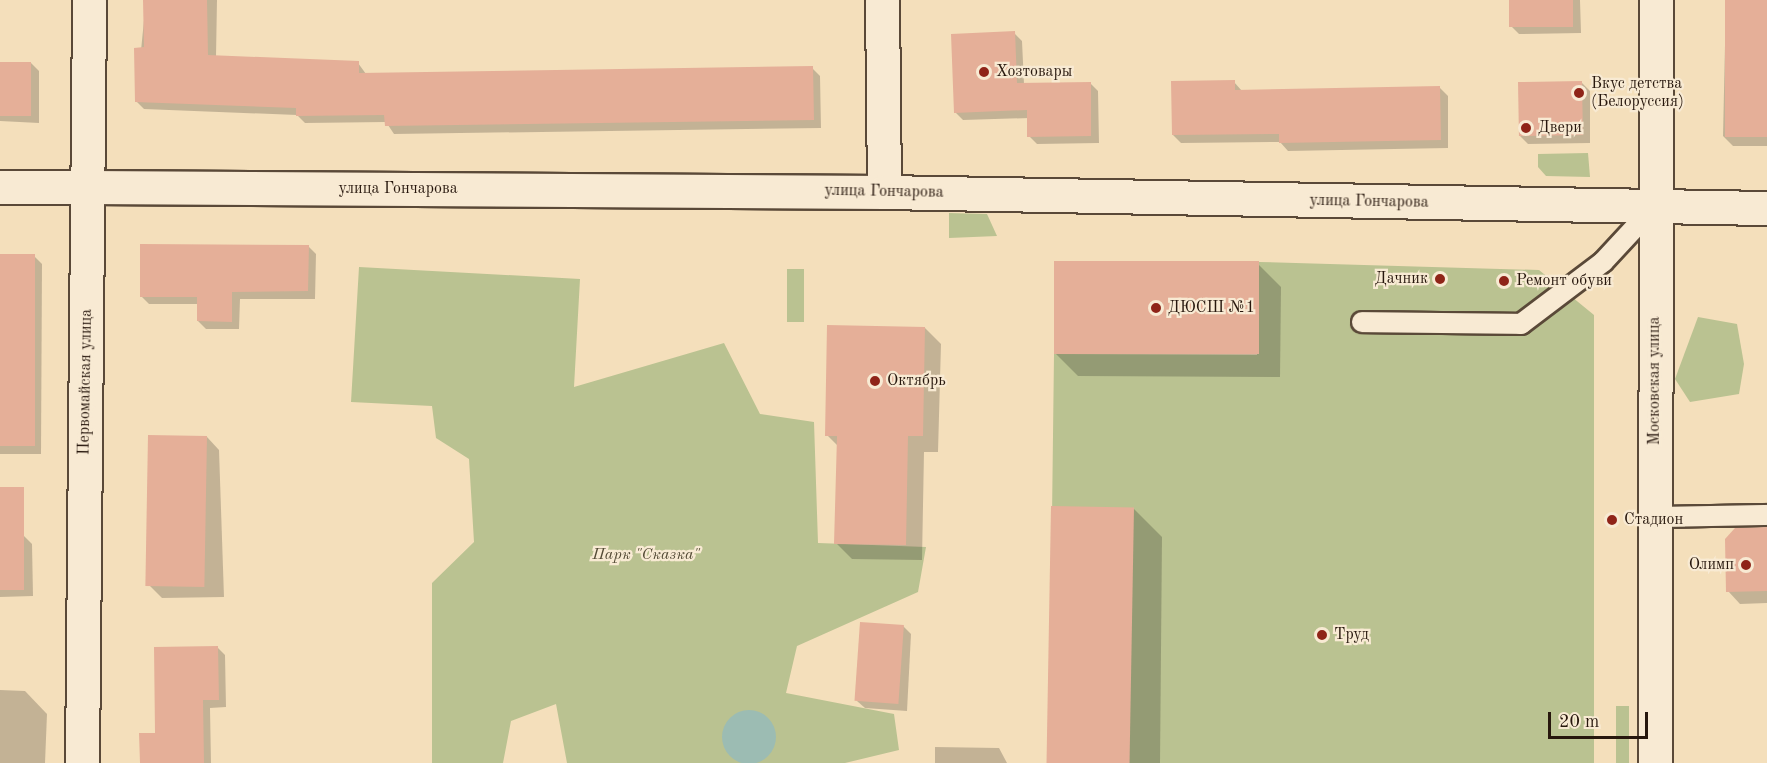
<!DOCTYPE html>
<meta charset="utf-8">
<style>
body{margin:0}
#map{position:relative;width:1767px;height:763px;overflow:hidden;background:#f4dfbb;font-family:"Old Standard TT",serif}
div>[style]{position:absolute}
.green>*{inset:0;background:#bac291;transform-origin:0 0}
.water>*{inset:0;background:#9cbcb3}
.round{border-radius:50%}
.shadow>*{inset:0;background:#0003}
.building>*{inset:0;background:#e5af98;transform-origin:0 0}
.roads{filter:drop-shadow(2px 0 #5a4938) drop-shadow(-2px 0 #5a4938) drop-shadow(0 2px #5a4938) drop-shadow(0 -2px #5a4938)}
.lane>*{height:20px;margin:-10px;padding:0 10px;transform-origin:10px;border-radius:10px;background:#f8ead3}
.street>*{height:33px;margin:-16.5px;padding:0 16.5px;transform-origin:16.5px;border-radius:16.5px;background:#f8ead3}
.secondary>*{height:33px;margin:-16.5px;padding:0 16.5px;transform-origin:16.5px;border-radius:16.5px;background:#f8ead3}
.dots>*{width:16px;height:16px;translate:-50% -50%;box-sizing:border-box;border:3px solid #f8ead3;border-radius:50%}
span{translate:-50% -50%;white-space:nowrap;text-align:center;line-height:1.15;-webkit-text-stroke:4.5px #f8ead3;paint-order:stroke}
.poi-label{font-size:16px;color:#27170d}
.left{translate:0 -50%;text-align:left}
.right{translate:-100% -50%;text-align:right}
.street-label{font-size:16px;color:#27170d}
.park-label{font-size:16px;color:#534a35;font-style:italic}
.scale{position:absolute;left:1548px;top:712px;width:100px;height:27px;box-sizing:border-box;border:3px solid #27170d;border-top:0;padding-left:8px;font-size:18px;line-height:21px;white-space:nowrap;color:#27170d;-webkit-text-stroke:4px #f8ead3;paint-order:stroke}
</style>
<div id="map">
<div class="green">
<i style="clip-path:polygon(1588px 153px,1590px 177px,1546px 176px,1538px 167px,1538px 154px)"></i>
<i style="clip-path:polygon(949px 213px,987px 214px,997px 236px,949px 238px)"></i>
<i style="clip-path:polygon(1259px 262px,1539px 270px,1594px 315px,1594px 763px,1049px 763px,1054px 354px,1257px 355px)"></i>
<i style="clip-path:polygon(359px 267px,580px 279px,574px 387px,724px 343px,760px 414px,814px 422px,818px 543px,926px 547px,918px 592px,797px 646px,786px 693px,894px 714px,899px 750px,845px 763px,567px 763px,556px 704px,511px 721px,503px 763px,432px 763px,432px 583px,474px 542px,469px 459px,436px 438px,432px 406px,351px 402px)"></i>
<i style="left:787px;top:269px;width:17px;height:53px"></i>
<i style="clip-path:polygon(1698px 317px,1737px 324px,1744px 364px,1739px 394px,1690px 402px,1675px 379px)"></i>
<i style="left:1616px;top:706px;width:13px;height:57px"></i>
</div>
<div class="water">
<i class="round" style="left:722px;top:710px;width:54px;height:54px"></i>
</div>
<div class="shadow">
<i style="clip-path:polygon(146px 0,217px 0,216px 57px,358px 63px,366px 74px,812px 68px,820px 76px,821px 128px,394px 134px,386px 122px,305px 123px,297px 115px,144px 109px,136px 101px)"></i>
<i style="clip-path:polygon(1510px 0,1580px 0,1581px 33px,1519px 34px,1511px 26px)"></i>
<i style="clip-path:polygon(1726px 0,1767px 0,1767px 146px,1733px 146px,1723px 136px)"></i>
<i style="clip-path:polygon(1014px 33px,1022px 41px,1024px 84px,1090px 83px,1098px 91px,1099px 143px,1037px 144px,1029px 136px,1029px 118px,963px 120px,955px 112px)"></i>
<i style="clip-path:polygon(0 62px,31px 63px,39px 71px,39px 123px,0 121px)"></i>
<i style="clip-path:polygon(1234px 82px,1242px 91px,1440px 88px,1448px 96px,1448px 148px,1288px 151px,1280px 142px,1181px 143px,1173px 135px)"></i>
<i style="clip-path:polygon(1582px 83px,1590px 91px,1590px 143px,1528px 144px,1520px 136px)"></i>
<i style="clip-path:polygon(308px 246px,316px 254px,315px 299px,240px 299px,239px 329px,206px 329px,198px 321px,198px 304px,149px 304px,141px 296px)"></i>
<i style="clip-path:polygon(0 256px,34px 256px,42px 264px,41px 454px,0 454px)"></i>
<i style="clip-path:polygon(1258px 264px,1281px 287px,1280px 377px,1078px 376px,1055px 353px)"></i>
<i style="clip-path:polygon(925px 328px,941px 344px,938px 452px,924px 452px,922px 560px,852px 559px,836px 543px,838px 446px,827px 435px)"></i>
<i style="clip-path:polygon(207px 437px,219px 450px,224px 597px,162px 598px,150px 586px)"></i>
<i style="clip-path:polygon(1133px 508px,1162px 537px,1160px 763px,1051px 763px)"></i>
<i style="clip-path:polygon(1767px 528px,1767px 603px,1740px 604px,1728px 591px)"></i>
<i style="clip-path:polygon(0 536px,24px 536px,32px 544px,33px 596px,0 597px)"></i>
<i style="clip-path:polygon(903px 626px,911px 634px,907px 711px,865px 708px,857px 701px)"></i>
<i style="clip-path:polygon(217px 647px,225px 655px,226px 707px,210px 708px,211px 763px,141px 763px)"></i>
<i style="clip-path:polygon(0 690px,25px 691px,47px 714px,45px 763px,0 763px)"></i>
<i style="clip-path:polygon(935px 747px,999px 748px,1007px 763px,935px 763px)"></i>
</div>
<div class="building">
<i style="clip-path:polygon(143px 0,207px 0,208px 55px,359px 61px,359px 73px,813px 66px,814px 120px,385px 126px,384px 115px,296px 116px,296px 108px,135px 102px,134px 48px,144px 47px)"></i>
<i style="left:1509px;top:0;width:64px;height:27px"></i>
<i style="left:1725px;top:0;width:42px;height:137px"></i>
<i style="clip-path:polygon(1015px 31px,1017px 83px,1091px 82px,1091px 136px,1027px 137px,1027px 110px,954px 113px,951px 34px)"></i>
<i style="left:0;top:62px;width:31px;height:54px"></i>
<i style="clip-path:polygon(1235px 80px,1235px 90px,1440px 86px,1441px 140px,1279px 143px,1279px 134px,1172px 135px,1171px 81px)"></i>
<i style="left:1582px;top:81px;width:54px;height:64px;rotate:89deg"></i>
<i style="clip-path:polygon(140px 244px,309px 245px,308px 291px,232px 292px,232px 322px,197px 321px,197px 297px,140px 297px)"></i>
<i style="left:0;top:254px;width:35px;height:192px"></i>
<i style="left:1054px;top:261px;width:205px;height:93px"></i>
<i style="clip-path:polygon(827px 325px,925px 327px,923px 436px,908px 436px,906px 545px,834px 544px,837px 436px,825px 436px)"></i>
<i style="left:148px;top:435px;width:59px;height:151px;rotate:1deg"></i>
<i style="left:0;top:487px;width:24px;height:103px"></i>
<i style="left:1051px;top:506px;width:83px;height:257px;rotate:1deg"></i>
<i style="clip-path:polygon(1767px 527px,1767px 591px,1726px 592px,1725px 539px,1735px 528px)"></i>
<i style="left:860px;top:622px;width:44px;height:79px;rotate:4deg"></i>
<i style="clip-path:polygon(218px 646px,219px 700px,203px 700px,204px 763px,140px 763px,139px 733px,155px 733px,154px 647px)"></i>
</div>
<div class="roads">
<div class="lane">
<i style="left:1362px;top:322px;width:159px;rotate:0.7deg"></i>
<i style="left:1521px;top:324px;width:103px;rotate:-37.1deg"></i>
<i style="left:1603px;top:262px;width:75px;rotate:-47.2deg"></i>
<i style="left:1655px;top:517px;width:112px;rotate:-1deg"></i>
</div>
<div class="street">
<i style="left:882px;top:0;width:192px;rotate:89.4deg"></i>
<i style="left:0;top:187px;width:88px"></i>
</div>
<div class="secondary">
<i style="left:88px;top:187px;width:796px;rotate:0.36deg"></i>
<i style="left:884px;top:192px;width:883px;rotate:1.04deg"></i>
<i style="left:82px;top:763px;width:763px;rotate:-89.47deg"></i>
<i style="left:1655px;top:763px;width:763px;rotate:-89.92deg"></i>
</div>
</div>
<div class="dots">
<i style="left:984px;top:72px;background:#8f2418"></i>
<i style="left:1579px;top:93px;background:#8f2418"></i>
<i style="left:1526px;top:128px;background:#8f2418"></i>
<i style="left:1440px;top:279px;background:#8f2418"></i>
<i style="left:1504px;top:281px;background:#8f2418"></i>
<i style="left:1156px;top:308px;background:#8f2418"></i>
<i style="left:875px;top:381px;background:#8f2418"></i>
<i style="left:1612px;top:520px;background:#8f2418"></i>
<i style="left:1746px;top:565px;background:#8f2418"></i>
<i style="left:1322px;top:635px;background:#8f2418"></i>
</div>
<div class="poi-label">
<span class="left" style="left:996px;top:72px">Хозтовары</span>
<span class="left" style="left:1591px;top:93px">Вкус детства<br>(Белоруссия)</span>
<span class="left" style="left:1538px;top:128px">Двери</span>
<span class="right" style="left:1428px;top:279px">Дачник</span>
<span class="left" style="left:1516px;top:281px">Ремонт обуви</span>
<span class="left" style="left:1168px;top:308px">ДЮСШ №1</span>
<span class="left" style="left:887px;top:381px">Октябрь</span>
<span class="left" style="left:1624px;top:520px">Стадион</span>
<span class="right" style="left:1734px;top:565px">Олимп</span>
<span class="left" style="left:1334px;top:635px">Труд</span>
</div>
<div class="street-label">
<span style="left:398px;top:189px">улица Гончарова</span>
<span style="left:884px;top:192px;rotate:1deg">улица Гончарова</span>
<span style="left:1369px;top:202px;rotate:1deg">улица Гончарова</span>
<span style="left:1655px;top:381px;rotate:-90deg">Московская улица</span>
<span style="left:86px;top:382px;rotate:-89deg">Первомайская улица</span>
</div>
<div class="park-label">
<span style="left:646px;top:555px">Парк "Сказка"</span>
</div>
<div class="scale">20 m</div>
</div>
